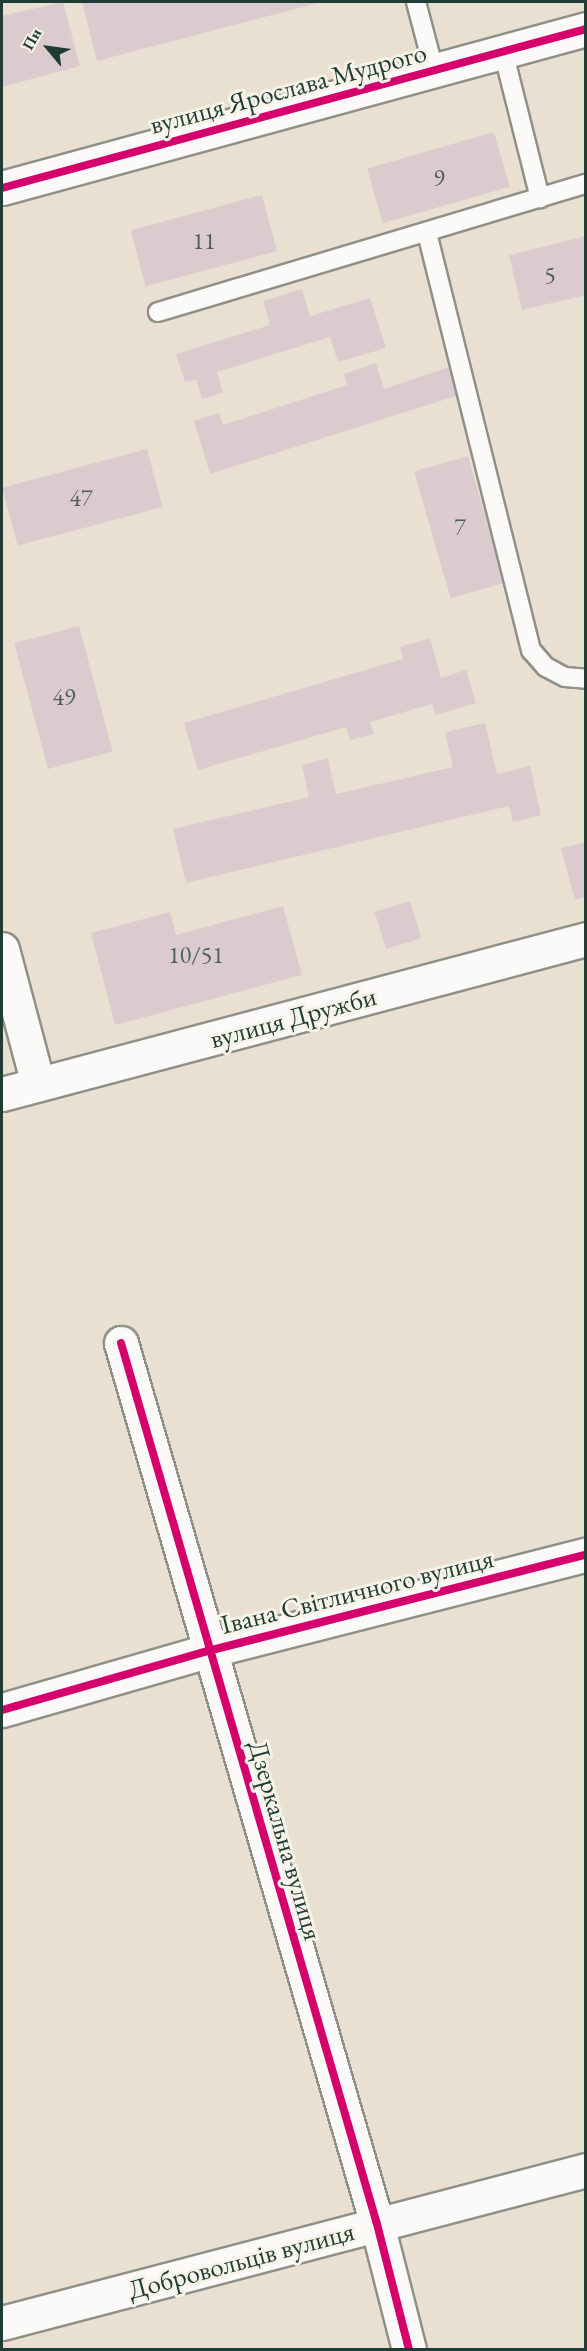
<!DOCTYPE html>
<meta charset="utf-8">
<style>
body{margin:0}
#map{position:relative;width:587px;height:2351px;overflow:hidden;background:#e9e0d2;font-family:"EB Garamond",serif}
div>[style]{position:absolute}
.building>*{inset:0;background:#dbcbcf;transform-origin:0 0}
.roads{filter:drop-shadow(2px 0 #8f9087) drop-shadow(-2px 0 #8f9087) drop-shadow(0 2px #8f9087) drop-shadow(0 -2px #8f9087)}
.service>*{height:18px;margin:-9px;padding:0 9px;transform-origin:9px;border-radius:9px;background:#fcfaf8}
.minor>*{height:33px;margin:-16.5px;padding:0 16.5px;transform-origin:16.5px;border-radius:16.5px;background:#fcfaf8}
.cycleway>*{height:8px;margin:-4px;padding:0 4px;transform-origin:4px;border-radius:4px;background:#d6006c}
span{translate:-50% -50%;white-space:nowrap;text-align:center;line-height:1.15;-webkit-text-stroke:6px #f7f3e8;paint-order:stroke}
.number-label{font-size:24px;color:#4e605b}
.number-label span{-webkit-text-stroke-width:0}
.street-label{font-size:27px;color:#1f3d34}
.frame{position:absolute;inset:0;border:3px solid #1f3d34;pointer-events:none}
.north{position:absolute;left:18px;top:18px;width:60px;height:60px;-webkit-text-stroke:4px #f7f3e8;paint-order:stroke;rotate:299deg;font-size:16px;font-weight:700;line-height:24px;text-align:center;color:#1f3d34}
.north::after{content:'';display:block;margin:auto;width:21px;height:27px;background:#1f3d34;clip-path:polygon(50% 0,100% 100%,50% 72%,0 100%)}
</style>
<div id="map">
<div class="building">
<i style="clip-path:polygon(63px 2px,80px 66px,2px 87px,2px 16px)"></i>
<i style="clip-path:polygon(82px 2px,322px 2px,97px 61px)"></i>
<i style="left:494px;top:132px;width:57px;height:132px;rotate:74deg"></i>
<i style="left:262px;top:195px;width:58px;height:136px;rotate:75deg"></i>
<i style="clip-path:polygon(586px 236px,586px 295px,522px 310px,509px 255px)"></i>
<i style="clip-path:polygon(302px 289px,310px 316px,370px 298px,386px 348px,338px 362px,330px 337px,217px 372px,223px 393px,202px 399px,196px 379px,185px 382px,176px 354px,270px 325px,263px 301px)"></i>
<i style="clip-path:polygon(376px 363px,384px 389px,449px 367px,459px 395px,210px 474px,194px 421px,219px 413px,223px 425px,347px 385px,344px 374px)"></i>
<i style="left:147px;top:449px;width:60px;height:150px;rotate:75deg"></i>
<i style="left:468px;top:456px;width:132px;height:56px;rotate:74deg"></i>
<i style="left:79px;top:626px;width:130px;height:67px;rotate:75deg"></i>
<i style="clip-path:polygon(430px 638px,441px 678px,466px 670px,476px 703px,436px 715px,432px 704px,370px 722px,374px 734px,350px 740px,346px 727px,198px 770px,184px 723px,403px 659px,400px 647px)"></i>
<i style="clip-path:polygon(485px 723px,497px 774px,530px 766px,541px 815px,513px 822px,509px 806px,186px 883px,173px 829px,309px 797px,302px 765px,328px 758px,336px 794px,453px 767px,445px 732px)"></i>
<i style="clip-path:polygon(586px 842px,586px 897px,575px 900px,561px 848px)"></i>
<i style="left:410px;top:901px;width:39px;height:37px;rotate:73deg"></i>
<i style="clip-path:polygon(283px 906px,302px 975px,115px 1025px,91px 933px,170px 912px,176px 935px)"></i>
</div>
<div class="roads">
<div class="service">
<i style="left:416px;top:2px;width:70px;rotate:75.2deg"></i>
<i style="left:503px;top:51px;width:152px;rotate:75.9deg"></i>
<i style="left:427px;top:233px;width:430px;rotate:76deg"></i>
<i style="left:531px;top:650px;width:23px;rotate:49deg"></i>
<i style="left:546px;top:667px;width:21px;rotate:28deg"></i>
<i style="left:565px;top:677px;width:21px;rotate:5deg"></i>
<i style="left:158px;top:312px;width:447px;rotate:-16.7deg"></i>
</div>
<div class="minor">
<i style="left:2px;top:188px;width:605px;rotate:-15.23deg"></i>
<i style="left:2px;top:949px;width:140px;rotate:75.1deg"></i>
<i style="left:2px;top:1094px;width:604px;rotate:-14.86deg"></i>
<i style="left:121px;top:1343px;width:917px;rotate:73.8deg"></i>
<i style="left:377px;top:2224px;width:130px;rotate:75.7deg"></i>
<i style="left:2px;top:1710px;width:214px;rotate:-16deg"></i>
<i style="left:208px;top:1651px;width:390px;rotate:-14.3deg"></i>
<i style="left:2px;top:2323px;width:604px;rotate:-14.68deg"></i>
</div>
</div>
<div class="cycleway">
<i style="left:2px;top:188px;width:605px;rotate:-15.23deg"></i>
<i style="left:121px;top:1343px;width:917px;rotate:73.8deg"></i>
<i style="left:377px;top:2224px;width:130px;rotate:75.7deg"></i>
<i style="left:2px;top:1710px;width:214px;rotate:-16deg"></i>
<i style="left:208px;top:1651px;width:390px;rotate:-14.3deg"></i>
</div>
<div class="number-label">
<span style="left:439px;top:178px">9</span>
<span style="left:204px;top:241px">11</span>
<span style="left:550px;top:275px">5</span>
<span style="left:81px;top:498px">47</span>
<span style="left:460px;top:527px">7</span>
<span style="left:64px;top:697px">49</span>
<span style="left:196px;top:955px">10/51</span>
</div>
<div class="street-label">
<span style="left:288px;top:88px;rotate:-15deg">вулиця Ярослава Мудрого</span>
<span style="left:293px;top:1017px;rotate:-15deg">вулиця Дружби</span>
<span style="left:357px;top:1591px;rotate:-14deg">Івана Світличного вулиця</span>
<span style="left:286px;top:1840px;rotate:74deg">Дзеркальна вулиця</span>
<span style="left:241px;top:2260px;rotate:-15deg">Добровольців вулиця</span>
</div>
<div class="frame"></div>
<div class="north">Пн</div>
</div>
